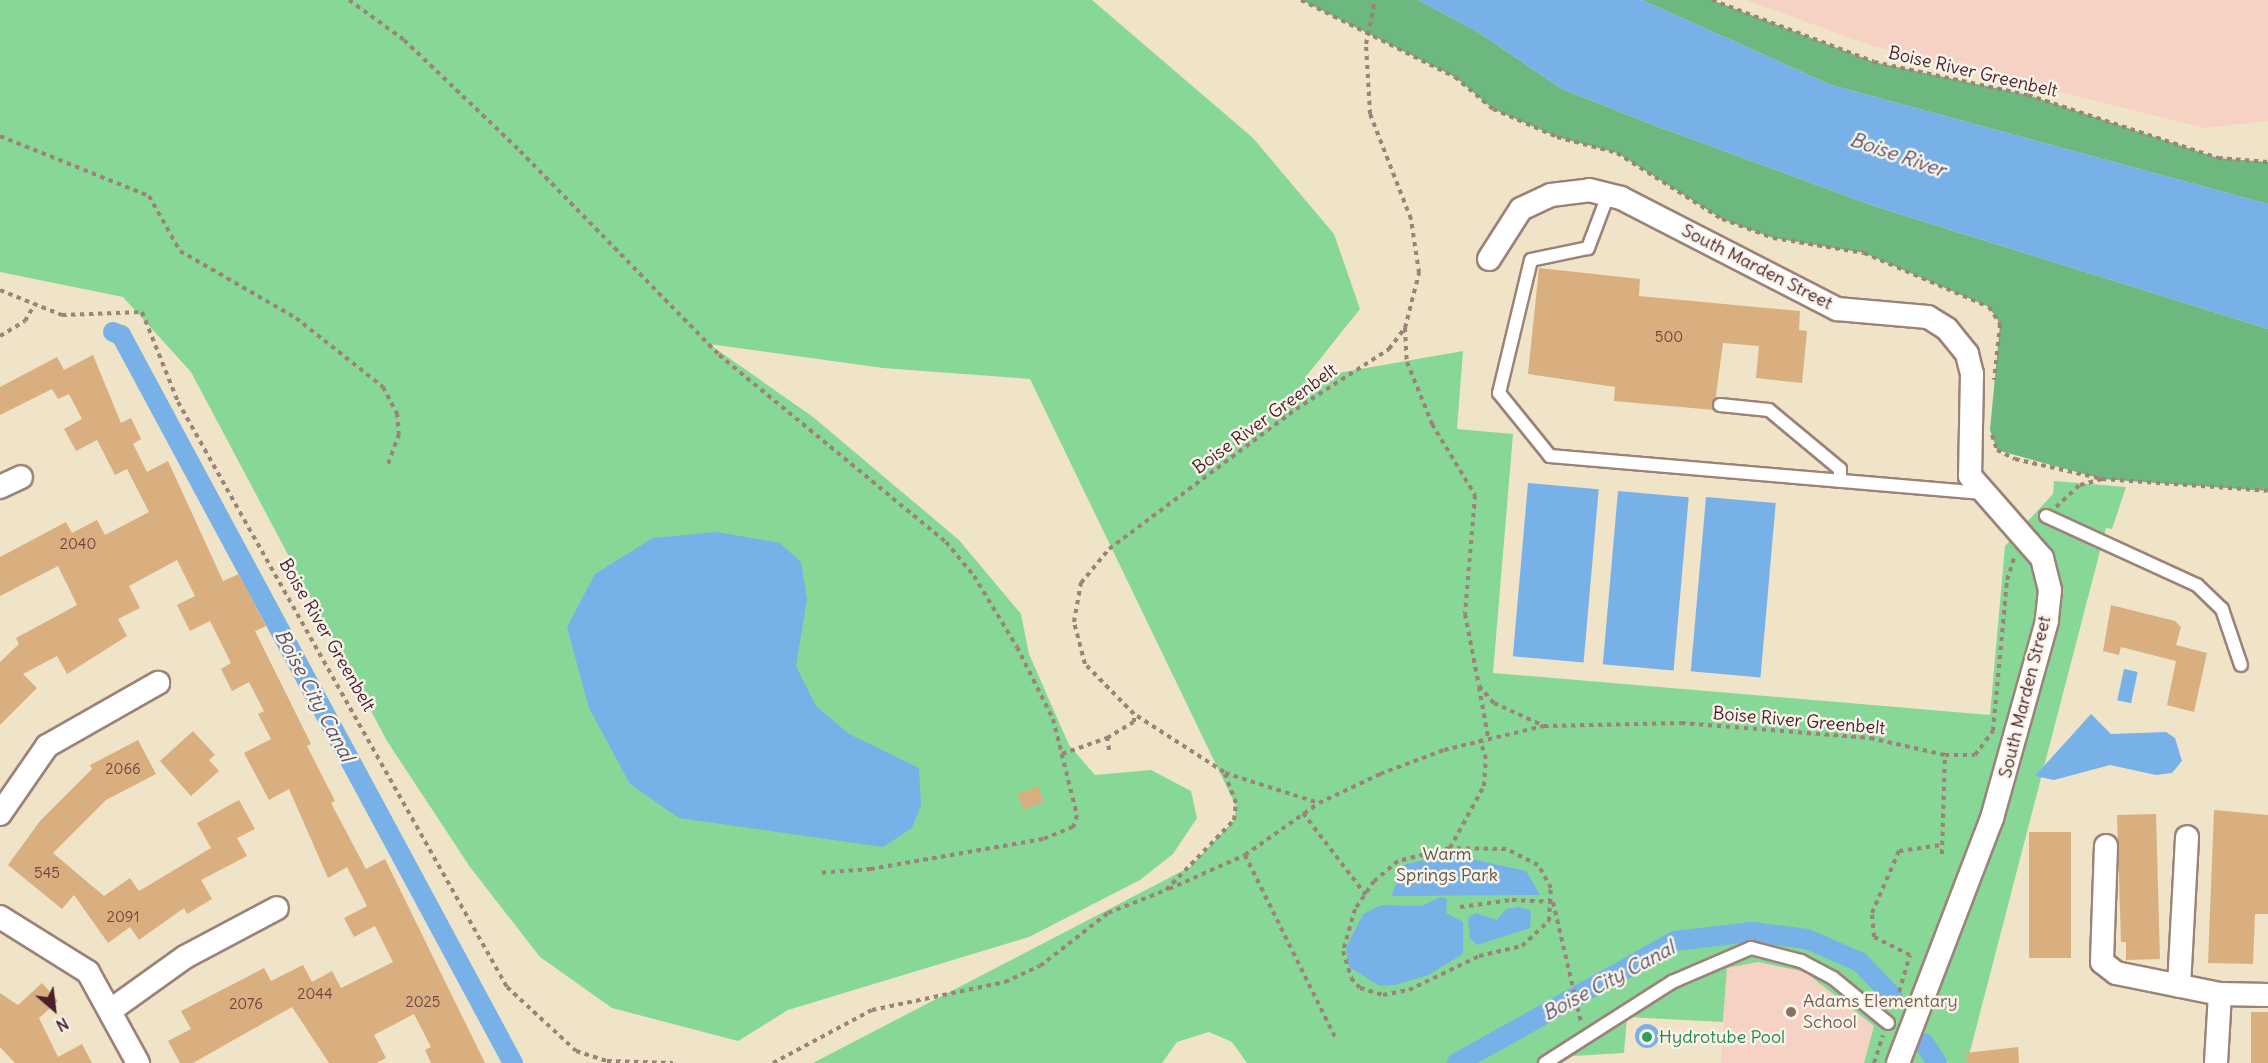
<!DOCTYPE html>
<style>
body{margin:0}
#map{position:relative;width:2268px;height:1063px;overflow:hidden;background:#efe4c7;font-family:Delius,sans-serif}
div>[style]{position:absolute}
.built>*{inset:0;background:#f6d2c4}
.green>*{inset:0;background:#87d796}
.forest>*{inset:0;background:#6db87f}
.water>*{inset:0;background:#78b0e8;transform-origin:0 0}
.round{border-radius:50%}
.canal>*{height:20px;margin:-10px;padding:0 10px;transform-origin:10px;border-radius:10px;background:#78b0e8}
.building>*{inset:0;background:#d9af80;transform-origin:0 0}
.path>*{height:4px;margin-top:-2px;transform-origin:0;background:repeating-linear-gradient(90deg,#9c8279 0 4.5px,transparent 0 9px)}
.roads{filter:drop-shadow(2px 0 #9c8279) drop-shadow(-2px 0 #9c8279) drop-shadow(0 2px #9c8279) drop-shadow(0 -2px #9c8279)}
.lane>*{height:12px;margin:-6px;padding:0 6px;transform-origin:6px;border-radius:6px;background:#fff}
.street>*{height:22px;margin:-11px;padding:0 11px;transform-origin:11px;border-radius:11px;background:#fff}
.dots>*{width:16px;height:16px;translate:-50% -50%;box-sizing:border-box;border:3px solid #f7f3e8;border-radius:50%}
span{translate:-50% -50%;white-space:nowrap;text-align:center;line-height:1.15;-webkit-text-stroke:5px #f7f3e8;paint-order:stroke}
.number-label{font-size:15px;color:#6e4340}
.number-label span{-webkit-text-stroke-width:0}
.street-label{font-size:18px;color:#4a1f2b}
.park-label{font-size:18px;color:#5c564b}
.education-label{font-size:18px;color:#785e54}
.left{translate:0 -50%;text-align:left}
.leisure-label{font-size:18px;color:#27864d}
.water-label{font-size:20px;color:#5a526d;font-style:italic}
.north{position:absolute;left:24px;top:979px;width:60px;height:60px;-webkit-text-stroke:4px #f7f3e8;paint-order:stroke;rotate:152deg;font-size:16px;font-weight:700;line-height:24px;text-align:center;color:#4a1f2b}
.north::after{content:'';display:block;margin:auto;width:21px;height:27px;background:#4a1f2b;clip-path:polygon(50% 0,100% 100%,50% 72%,0 100%)}
</style>
<div id="map">
<div class="built">
<i style="clip-path:polygon(1746px 0,2268px 0,2268px 121px,2204px 128px,1870px 45px)"></i>
<i style="clip-path:polygon(1758px 962px,1805px 972px,1875px 1026px,1864px 1063px,1721px 1063px,1727px 968px)"></i>
</div>
<div class="green">
<i style="clip-path:polygon(0 0,1092px 0,1253px 138px,1334px 234px,1360px 309px,1304px 379px,1463px 351px,1457px 429px,1513px 434px,1493px 673px,1990px 715px,2005px 546px,2053px 494px,2054px 481px,2126px 487px,2112px 529px,2106px 528px,1967px 1063px,1948px 1063px,1930px 1041px,1929px 1063px,1864px 1063px,1874px 1026px,1805px 972px,1758px 962px,1727px 968px,1723px 1022px,1627px 1017px,1624px 1053px,1573px 1056px,1562px 1063px,1247px 1063px,1232px 1042px,1209px 1032px,1177px 1042px,1162px 1063px,813px 1063px,1190px 867px,1234px 820px,1236px 806px,1030px 379px,883px 368px,709px 344px,813px 417px,959px 540px,1021px 614px,1029px 654px,1069px 745px,1095px 775px,1151px 770px,1191px 791px,1197px 818px,1173px 854px,1140px 880px,1029px 937px,788px 1010px,738px 1041px,612px 1008px,540px 957px,470px 867px,387px 741px,191px 372px,123px 297px,0 272px)"></i>
</div>
<div class="forest">
<i style="clip-path:polygon(1301px 0,1418px 0,1478px 32px,1562px 89px,1656px 126px,1874px 206px,2268px 329px,2268px 491px,2102px 479px,1997px 450px,1990px 430px,2000px 324px,1989px 307px,1864px 253px,1773px 238px,1722px 219px,1617px 153px,1557px 137px,1493px 109px,1455px 77px)"></i>
<i style="clip-path:polygon(1642px 0,1712px 0,1874px 62px,2028px 95px,2218px 158px,2268px 162px,2268px 204px,1831px 85px)"></i>
</div>
<div class="water">
<i style="clip-path:polygon(1418px 0,1642px 0,1831px 85px,2268px 204px,2268px 329px,1874px 206px,1656px 126px,1562px 89px,1478px 32px)"></i>
<i style="left:1528px;top:483px;width:71px;height:174px;rotate:5deg"></i>
<i style="left:1618px;top:491px;width:71px;height:174px;rotate:5deg"></i>
<i style="left:1706px;top:497px;width:70px;height:175px;rotate:5deg"></i>
<i style="clip-path:polygon(717px 532px,780px 543px,801px 562px,807px 599px,796px 666px,816px 706px,849px 734px,919px 768px,921px 805px,912px 828px,883px 847px,679px 818px,630px 784px,589px 708px,567px 627px,595px 574px,653px 538px)"></i>
<i style="left:2124px;top:669px;width:14px;height:32px;rotate:12deg"></i>
<i style="clip-path:polygon(2091px 714px,2111px 734px,2166px 732px,2175px 738px,2182px 761px,2172px 773px,2156px 775px,2110px 765px,2054px 780px,2035px 776px)"></i>
<i style="clip-path:polygon(1448px 854px,1526px 871px,1540px 895px,1391px 896px,1404px 865px)"></i>
<i style="clip-path:polygon(1441px 897px,1447px 899px,1446px 913px,1463px 922px,1463px 954px,1428px 975px,1395px 985px,1380px 986px,1349px 967px,1346px 948px,1363px 914px,1382px 905px,1421px 906px)"></i>
<i style="clip-path:polygon(1520px 907px,1531px 911px,1530px 928px,1477px 945px,1470px 938px,1468px 918px,1476px 913px,1497px 920px,1506px 909px)"></i>
<i class="round" style="left:1635px;top:1024px;width:24px;height:24px"></i>
</div>
<div class="canal">
<i style="left:113px;top:332px;width:9px;rotate:21deg"></i>
<i style="left:121px;top:335px;width:827px;rotate:61.7deg"></i>
<i style="left:1924px;top:1043px;width:24px;rotate:57deg"></i>
<i style="left:1457px;top:1063px;width:250px;rotate:-29.2deg"></i>
<i style="left:1675px;top:941px;width:78px;rotate:-6.7deg"></i>
<i style="left:1752px;top:932px;width:55px;rotate:7.3deg"></i>
<i style="left:1807px;top:939px;width:58px;rotate:23.5deg"></i>
<i style="left:1860px;top:962px;width:48px;rotate:46.7deg"></i>
</div>
<div class="building">
<i style="clip-path:polygon(1539px 268px,1640px 279px,1639px 296px,1800px 311px,1799px 330px,1807px 331px,1802px 383px,1756px 378px,1759px 346px,1723px 343px,1714px 410px,1614px 401px,1615px 387px,1528px 374px)"></i>
<i style="clip-path:polygon(93px 355px,121px 423px,131px 418px,141px 439px,133px 444px,147px 472px,168px 461px,223px 581px,239px 574px,266px 626px,255px 631px,311px 744px,307px 746px,335px 801px,331px 803px,366px 869px,385px 859px,485px 1063px,431px 1063px,425px 1050px,431px 1047px,414px 1014px,374px 1035px,386px 1058px,376px 1063px,329px 1063px,292px 1007px,193px 1063px,180px 1063px,168px 1041px,191px 1029px,181px 1011px,264px 968px,271px 981px,303px 965px,312px 982px,332px 971px,341px 988px,393px 962px,375px 926px,354px 937px,344px 918px,367px 906px,347px 867px,328px 878px,289px 789px,269px 800px,244px 753px,271px 739px,258px 714px,264px 711px,249px 682px,232px 691px,221px 669px,231px 663px,210px 621px,190px 631px,177px 605px,195px 596px,177px 560px,129px 586px,140px 608px,118px 619px,127px 636px,67px 674px,57px 656px,23px 674px,37px 688px,0 725px,0 662px,19px 644px,16px 638px,77px 605px,58px 566px,0 596px,0 557px,66px 522px,72px 533px,97px 520px,105px 535px,149px 512px,127px 469px,115px 475px,97px 440px,76px 451px,64px 429px,82px 419px,69px 394px,58px 399px,52px 389px,0 415px,0 387px,57px 357px,64px 370px)"></i>
<i style="clip-path:polygon(2111px 605px,2175px 621px,2181px 627px,2176px 645px,2207px 653px,2194px 712px,2167px 705px,2176px 661px,2121px 647px,2119px 655px,2103px 651px)"></i>
<i style="clip-path:polygon(193px 731px,215px 755px,209px 760px,219px 771px,191px 796px,160px 761px)"></i>
<i style="clip-path:polygon(138px 740px,156px 774px,106px 800px,53px 853px,104px 896px,130px 878px,139px 891px,211px 848px,197px 823px,239px 800px,255px 829px,237px 838px,247px 856px,201px 880px,212px 899px,187px 914px,184px 908px,139px 940px,130px 927px,108px 943px,74px 895px,62px 909px,8px 865px,40px 821px,92px 769px,90px 765px)"></i>
<i style="left:1038px;top:786px;width:17px;height:22px;rotate:69deg"></i>
<i style="clip-path:polygon(2214px 810px,2268px 815px,2268px 914px,2255px 914px,2253px 964px,2208px 963px)"></i>
<i style="clip-path:polygon(2156px 814px,2160px 959px,2126px 960px,2126px 942px,2121px 942px,2117px 815px)"></i>
<i style="left:2029px;top:832px;width:42px;height:126px"></i>
<i style="clip-path:polygon(42px 983px,58px 1001px,39px 1018px,58px 1057px,82px 1044px,92px 1063px,15px 1063px,0 1047px,0 993px,18px 1005px)"></i>
<i style="left:2251px;top:1012px;width:17px;height:51px"></i>
<i style="clip-path:polygon(2018px 1047px,2019px 1063px,1967px 1063px,1966px 1053px)"></i>
</div>
<div class="path">
<i style="left:349px;top:0;width:68px;rotate:36deg"></i>
<i style="left:404px;top:40px;width:161px;rotate:43.7deg"></i>
<i style="left:520px;top:151px;width:285px;rotate:45.7deg"></i>
<i style="left:719px;top:355px;width:294px;rotate:39.5deg"></i>
<i style="left:946px;top:542px;width:44px;rotate:50.5deg"></i>
<i style="left:974px;top:576px;width:83px;rotate:58.8deg"></i>
<i style="left:1017px;top:647px;width:80px;rotate:63.4deg"></i>
<i style="left:1053px;top:719px;width:99px;rotate:76deg"></i>
<i style="left:1077px;top:815px;width:13px;rotate:108deg"></i>
<i style="left:1073px;top:827px;width:32px;rotate:158deg"></i>
<i style="left:1043px;top:839px;width:175px;rotate:170.1deg"></i>
<i style="left:871px;top:869px;width:54px;rotate:175.8deg"></i>
<i style="left:1301px;top:0;width:172px;rotate:26.6deg"></i>
<i style="left:1455px;top:77px;width:50px;rotate:40.1deg"></i>
<i style="left:1493px;top:109px;width:70px;rotate:23.6deg"></i>
<i style="left:1557px;top:137px;width:62px;rotate:14.9deg"></i>
<i style="left:1617px;top:153px;width:124px;rotate:32.2deg"></i>
<i style="left:1722px;top:219px;width:54px;rotate:20.4deg"></i>
<i style="left:1773px;top:238px;width:92px;rotate:9.4deg"></i>
<i style="left:1864px;top:253px;width:136px;rotate:23.4deg"></i>
<i style="left:1989px;top:307px;width:20px;rotate:57deg"></i>
<i style="left:2000px;top:324px;width:56px;rotate:96.1deg"></i>
<i style="left:1712px;top:0;width:173px;rotate:20.9deg"></i>
<i style="left:1874px;top:62px;width:157px;rotate:12.1deg"></i>
<i style="left:2028px;top:95px;width:200px;rotate:18.3deg"></i>
<i style="left:2218px;top:158px;width:50px;rotate:4.6deg"></i>
<i style="left:0;top:136px;width:161px;rotate:21.9deg"></i>
<i style="left:149px;top:196px;width:63px;rotate:60.6deg"></i>
<i style="left:180px;top:251px;width:134px;rotate:30deg"></i>
<i style="left:296px;top:318px;width:111px;rotate:38.4deg"></i>
<i style="left:383px;top:387px;width:30px;rotate:62deg"></i>
<i style="left:397px;top:413px;width:21px;rotate:85deg"></i>
<i style="left:399px;top:434px;width:35px;rotate:110deg"></i>
<i style="left:0;top:290px;width:67px;rotate:22deg"></i>
<i style="left:62px;top:315px;width:80px;rotate:-2.1deg"></i>
<i style="left:142px;top:312px;width:97px;rotate:68.2deg"></i>
<i style="left:178px;top:402px;width:671px;rotate:60.65deg"></i>
<i style="left:507px;top:987px;width:94px;rotate:42.8deg"></i>
<i style="left:576px;top:1051px;width:33px;rotate:18deg"></i>
<i style="left:607px;top:1061px;width:66px;rotate:1.7deg"></i>
<i style="left:1405px;top:328px;width:34px;rotate:87deg"></i>
<i style="left:1407px;top:362px;width:67px;rotate:68deg"></i>
<i style="left:1432px;top:424px;width:83px;rotate:58.8deg"></i>
<i style="left:1475px;top:495px;width:119px;rotate:94.8deg"></i>
<i style="left:1465px;top:614px;width:73px;rotate:79deg"></i>
<i style="left:1479px;top:686px;width:23px;rotate:49deg"></i>
<i style="left:1494px;top:703px;width:53px;rotate:24.6deg"></i>
<i style="left:0;top:336px;width:29px;rotate:-31deg"></i>
<i style="left:25px;top:321px;width:20px;rotate:-60deg"></i>
<i style="left:1992px;top:435px;width:16px;rotate:72deg"></i>
<i style="left:1997px;top:450px;width:20px;rotate:27deg"></i>
<i style="left:2015px;top:459px;width:89px;rotate:12.9deg"></i>
<i style="left:2056px;top:507px;width:33px;rotate:-43deg"></i>
<i style="left:2080px;top:485px;width:23px;rotate:-15deg"></i>
<i style="left:2102px;top:479px;width:166px;rotate:4.1deg"></i>
<i style="left:1479px;top:687px;width:51px;rotate:79.8deg"></i>
<i style="left:1109px;top:750px;width:12px;rotate:-99deg"></i>
<i style="left:1107px;top:738px;width:31px;rotate:-31deg"></i>
<i style="left:1134px;top:722px;width:7px;rotate:-90deg"></i>
<i style="left:1062px;top:754px;width:48px;rotate:-19.6deg"></i>
<i style="left:1225px;top:773px;width:99px;rotate:17.7deg"></i>
<i style="left:1303px;top:813px;width:103px;rotate:52.5deg"></i>
<i style="left:1450px;top:848px;width:54px;rotate:166deg"></i>
<i style="left:1398px;top:861px;width:31px;rotate:140deg"></i>
<i style="left:1374px;top:881px;width:34px;rotate:124deg"></i>
<i style="left:1355px;top:909px;width:44px;rotate:105.9deg"></i>
<i style="left:1343px;top:951px;width:28px;rotate:73deg"></i>
<i style="left:1351px;top:978px;width:13px;rotate:48deg"></i>
<i style="left:1360px;top:988px;width:24px;rotate:17deg"></i>
<i style="left:1383px;top:995px;width:26px;rotate:-11deg"></i>
<i style="left:1409px;top:990px;width:78px;rotate:-25.9deg"></i>
<i style="left:1479px;top:956px;width:44px;rotate:-13.1deg"></i>
<i style="left:1522px;top:946px;width:37px;rotate:-43deg"></i>
<i style="left:1549px;top:921px;width:33px;rotate:-87deg"></i>
<i style="left:1551px;top:888px;width:26px;rotate:-119deg"></i>
<i style="left:1538px;top:865px;width:36px;rotate:-153deg"></i>
<i style="left:1506px;top:849px;width:56px;rotate:-179deg"></i>
<i style="left:1450px;top:848px;width:71px;rotate:-61.3deg"></i>
<i style="left:1484px;top:786px;width:27px;rotate:-86deg"></i>
<i style="left:1486px;top:759px;width:21px;rotate:-107deg"></i>
<i style="left:1942px;top:854px;width:99px;rotate:-88.3deg"></i>
<i style="left:1245px;top:855px;width:203px;rotate:63.7deg"></i>
<i style="left:1169px;top:889px;width:83px;rotate:-24.1deg"></i>
<i style="left:1245px;top:855px;width:90px;rotate:-35.1deg"></i>
<i style="left:1319px;top:803px;width:68px;rotate:-25.4deg"></i>
<i style="left:1380px;top:774px;width:68px;rotate:-20.6deg"></i>
<i style="left:1444px;top:750px;width:103px;rotate:-13.5deg"></i>
<i style="left:1544px;top:726px;width:137px;rotate:-1.3deg"></i>
<i style="left:1681px;top:723px;width:190px;rotate:4.5deg"></i>
<i style="left:1870px;top:738px;width:77px;rotate:12.8deg"></i>
<i style="left:1945px;top:755px;width:30px"></i>
<i style="left:1975px;top:755px;width:30px;rotate:-53deg"></i>
<i style="left:1993px;top:731px;width:152px;rotate:-84.7deg"></i>
<i style="left:2007px;top:580px;width:25px;rotate:-72deg"></i>
<i style="left:1460px;top:907px;width:52px;rotate:-7.7deg"></i>
<i style="left:1512px;top:900px;width:41px;rotate:2.8deg"></i>
<i style="left:1553px;top:902px;width:123px;rotate:76.9deg"></i>
<i style="left:1894px;top:1009px;width:56px;rotate:-73.5deg"></i>
<i style="left:1910px;top:955px;width:40px;rotate:-153.4deg"></i>
<i style="left:1874px;top:937px;width:24px;rotate:-95deg"></i>
<i style="left:1872px;top:913px;width:68px;rotate:-66.5deg"></i>
<i style="left:1899px;top:851px;width:43px;rotate:-7.9deg"></i>
<i style="left:773px;top:1063px;width:112px;rotate:-28.2deg"></i>
<i style="left:872px;top:1010px;width:136px;rotate:-11.9deg"></i>
<i style="left:1005px;top:982px;width:38px;rotate:-25deg"></i>
<i style="left:1040px;top:966px;width:86px;rotate:-37.9deg"></i>
<i style="left:1108px;top:913px;width:62px;rotate:-21.6deg"></i>
<i style="left:1166px;top:890px;width:98px;rotate:-45.8deg"></i>
<i style="left:1234px;top:820px;width:17px;rotate:-83deg"></i>
<i style="left:1236px;top:803px;width:33px;rotate:-111deg"></i>
<i style="left:1224px;top:772px;width:107px;rotate:-147.2deg"></i>
<i style="left:1134px;top:714px;width:70px;rotate:-134.4deg"></i>
<i style="left:1085px;top:664px;width:43px;rotate:-104.7deg"></i>
<i style="left:1074px;top:622px;width:40px;rotate:-80deg"></i>
<i style="left:1081px;top:583px;width:44px;rotate:-50.5deg"></i>
<i style="left:1109px;top:549px;width:234px;rotate:-36.8deg"></i>
<i style="left:1296px;top:409px;width:111px;rotate:-32.8deg"></i>
<i style="left:1389px;top:349px;width:26px;rotate:-53deg"></i>
<i style="left:1405px;top:328px;width:57px;rotate:-75.7deg"></i>
<i style="left:1419px;top:273px;width:55px;rotate:-98.4deg"></i>
<i style="left:1411px;top:219px;width:113px;rotate:-111.3deg"></i>
<i style="left:1370px;top:114px;width:70px;rotate:-93.3deg"></i>
<i style="left:1366px;top:44px;width:45px;rotate:-78.4deg"></i>
<i style="left:1874px;top:1063px;width:29px;rotate:-72deg"></i>
</div>
<div class="roads">
<div class="lane">
<i style="left:1608px;top:195px;width:57px;rotate:110.7deg"></i>
<i style="left:1588px;top:248px;width:58px;rotate:168.1deg"></i>
<i style="left:1531px;top:260px;width:137px;rotate:103.5deg"></i>
<i style="left:1499px;top:393px;width:81px;rotate:51deg"></i>
<i style="left:1550px;top:456px;width:437px;rotate:4.9deg"></i>
<i style="left:1720px;top:405px;width:49px;rotate:5.8deg"></i>
<i style="left:1769px;top:410px;width:92px;rotate:39.7deg"></i>
<i style="left:1840px;top:469px;width:12px;rotate:90deg"></i>
<i style="left:2046px;top:516px;width:166px;rotate:24.6deg"></i>
<i style="left:2197px;top:585px;width:35px;rotate:44deg"></i>
<i style="left:2222px;top:609px;width:59px;rotate:71.3deg"></i>
<i style="left:1545px;top:1063px;width:151px;rotate:-32.5deg"></i>
<i style="left:1672px;top:982px;width:86px;rotate:-23.3deg"></i>
<i style="left:1751px;top:948px;width:52px;rotate:14.6deg"></i>
<i style="left:1801px;top:961px;width:36px;rotate:28deg"></i>
<i style="left:1833px;top:978px;width:71px;rotate:39.3deg"></i>
</div>
<div class="street">
<i style="left:1489px;top:259px;width:59px;rotate:-57.4deg"></i>
<i style="left:1521px;top:209px;width:33px;rotate:-25deg"></i>
<i style="left:1551px;top:195px;width:38px;rotate:-7deg"></i>
<i style="left:1589px;top:190px;width:33px;rotate:14deg"></i>
<i style="left:1621px;top:198px;width:243px;rotate:27.2deg"></i>
<i style="left:1837px;top:309px;width:91px;rotate:5deg"></i>
<i style="left:1928px;top:317px;width:22px;rotate:32deg"></i>
<i style="left:1947px;top:329px;width:32px;rotate:51deg"></i>
<i style="left:1967px;top:354px;width:21px;rotate:76deg"></i>
<i style="left:1972px;top:374px;width:102px;rotate:91.1deg"></i>
<i style="left:1970px;top:476px;width:109px;rotate:48.7deg"></i>
<i style="left:2042px;top:558px;width:33px;rotate:76deg"></i>
<i style="left:2050px;top:590px;width:31px;rotate:96deg"></i>
<i style="left:2047px;top:621px;width:205px;rotate:105.6deg"></i>
<i style="left:1992px;top:818px;width:262px;rotate:111deg"></i>
<i style="left:0;top:487px;width:23px;rotate:-25deg"></i>
<i style="left:0;top:814px;width:83px;rotate:-55.3deg"></i>
<i style="left:47px;top:746px;width:128px;rotate:-29.6deg"></i>
<i style="left:2106px;top:846px;width:116px;rotate:92deg"></i>
<i style="left:2102px;top:962px;width:18px;rotate:38deg"></i>
<i style="left:2116px;top:973px;width:106px;rotate:11.4deg"></i>
<i style="left:2220px;top:994px;width:48px;rotate:1.2deg"></i>
<i style="left:0;top:917px;width:104px;rotate:32deg"></i>
<i style="left:88px;top:972px;width:104px;rotate:61.2deg"></i>
<i style="left:2179px;top:986px;width:149px;rotate:-86.9deg"></i>
<i style="left:111px;top:1010px;width:91px;rotate:-35.6deg"></i>
<i style="left:185px;top:957px;width:104px;rotate:-28deg"></i>
<i style="left:2216px;top:1063px;width:69px;rotate:-86.7deg"></i>
</div>
</div>
<div class="dots">
<i style="left:1791px;top:1012px;background:#8d6e63"></i>
<i style="left:1647px;top:1037px;background:#2e9e5b"></i>
</div>
<div class="number-label">
<span style="left:1669px;top:337px">500</span>
<span style="left:78px;top:544px">2040</span>
<span style="left:123px;top:769px">2066</span>
<span style="left:47px;top:873px">545</span>
<span style="left:123px;top:917px">2091</span>
<span style="left:315px;top:994px">2044</span>
<span style="left:423px;top:1002px">2025</span>
<span style="left:246px;top:1004px">2076</span>
</div>
<div class="street-label">
<span style="left:1973px;top:72px;rotate:13deg">Boise River Greenbelt</span>
<span style="left:1757px;top:267px;rotate:27deg">South Marden Street</span>
<span style="left:1265px;top:419px;rotate:-36deg">Boise River Greenbelt</span>
<span style="left:327px;top:635px;rotate:60deg">Boise River Greenbelt</span>
<span style="left:2025px;top:697px;rotate:-76deg">South Marden Street</span>
<span style="left:1799px;top:721px;rotate:5deg">Boise River Greenbelt</span>
</div>
<div class="park-label">
<span style="left:1447px;top:865px">Warm<br>Springs Park</span>
</div>
<div class="education-label">
<span class="left" style="left:1803px;top:1012px">Adams Elementary<br>School</span>
</div>
<div class="leisure-label">
<span class="left" style="left:1659px;top:1037px">Hydrotube Pool</span>
</div>
<div class="water-label">
<span style="left:1898px;top:154px;rotate:19deg">Boise River</span>
<span style="left:315px;top:695px;rotate:62deg">Boise City Canal</span>
<span style="left:1608px;top:980px;rotate:-28deg">Boise City Canal</span>
</div>
<div class="north">N</div>
</div>
